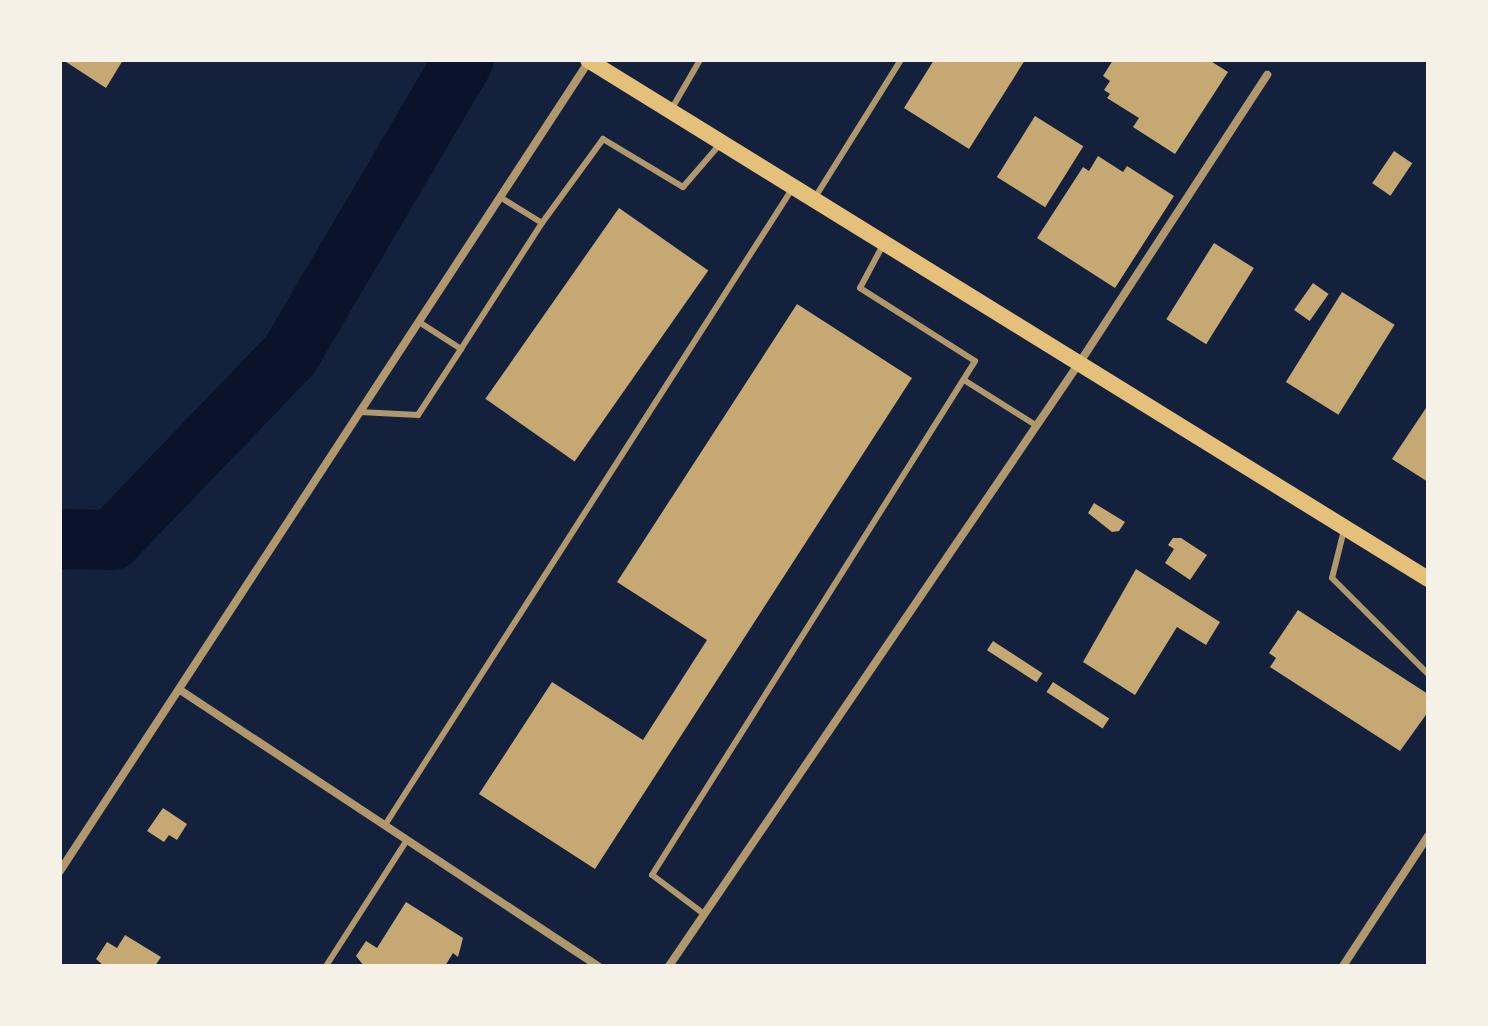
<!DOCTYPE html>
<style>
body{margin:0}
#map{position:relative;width:1488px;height:1026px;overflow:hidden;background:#14213d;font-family:"Source Serif 4",serif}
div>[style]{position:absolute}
.river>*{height:60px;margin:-30px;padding:0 30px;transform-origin:30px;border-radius:30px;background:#0b132b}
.building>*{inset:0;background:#c6a872;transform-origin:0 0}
.service>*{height:6px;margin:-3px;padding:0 3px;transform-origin:3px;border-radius:3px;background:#b1986c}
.minor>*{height:8px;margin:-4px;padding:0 4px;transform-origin:4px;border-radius:4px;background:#b1986c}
.secondary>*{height:16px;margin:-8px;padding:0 8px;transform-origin:8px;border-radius:8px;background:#e5c07b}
span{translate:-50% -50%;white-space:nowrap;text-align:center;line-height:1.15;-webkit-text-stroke:7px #f6f1e7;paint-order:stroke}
.frame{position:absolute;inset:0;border:62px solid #f6f1e7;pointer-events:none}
</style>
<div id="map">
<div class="river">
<i style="left:60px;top:539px;width:52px;rotate:1.1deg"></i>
<i style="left:112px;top:540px;width:257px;rotate:-46.1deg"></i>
<i style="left:290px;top:355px;width:342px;rotate:-59.5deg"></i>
</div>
<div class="building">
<i style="clip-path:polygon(63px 60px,123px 60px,106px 88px)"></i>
<i style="clip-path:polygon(934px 60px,1025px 60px,969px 149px,904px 108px)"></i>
<i style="clip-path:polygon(1113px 60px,1209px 60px,1228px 72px,1175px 154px,1133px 127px,1139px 118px,1107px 98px,1110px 94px,1104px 90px,1110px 81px,1103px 76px)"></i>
<i style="left:1035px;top:116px;width:57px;height:72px;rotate:32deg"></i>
<i style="left:1394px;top:151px;width:22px;height:39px;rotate:34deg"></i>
<i style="clip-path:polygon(1098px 156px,1123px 172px,1127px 166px,1174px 196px,1115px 288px,1037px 238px,1083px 167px,1089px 171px)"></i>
<i style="left:619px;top:208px;width:109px;height:233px;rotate:35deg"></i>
<i style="left:1214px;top:243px;width:47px;height:90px;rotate:32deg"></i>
<i style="left:1313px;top:283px;width:19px;height:33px;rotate:35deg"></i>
<i style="left:1342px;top:292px;width:62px;height:106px;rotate:32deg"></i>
<i style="clip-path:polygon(797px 304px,912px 378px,595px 869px,479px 794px,552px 682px,643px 740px,707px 640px,617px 582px)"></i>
<i style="clip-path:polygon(1428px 405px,1428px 482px,1392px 459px)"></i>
<i style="clip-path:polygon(1094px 503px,1125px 522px,1119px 531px,1112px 532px,1088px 513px)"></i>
<i style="clip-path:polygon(1173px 538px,1181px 538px,1207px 555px,1190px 580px,1165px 563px,1174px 549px,1168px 545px)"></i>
<i style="clip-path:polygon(1136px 569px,1220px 622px,1206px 645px,1177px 627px,1135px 695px,1083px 662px)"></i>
<i style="clip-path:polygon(1298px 610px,1428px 694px,1428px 712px,1400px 751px,1270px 667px,1276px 658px,1269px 653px)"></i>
<i style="left:993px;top:641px;width:59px;height:11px;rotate:33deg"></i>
<i style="left:1053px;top:682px;width:67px;height:12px;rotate:33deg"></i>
<i style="clip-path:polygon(163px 808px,187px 824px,177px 840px,169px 835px,164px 842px,147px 831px)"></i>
<i style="clip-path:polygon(406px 902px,463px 938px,458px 957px,453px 953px,445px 966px,364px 966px,356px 956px,366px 941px,377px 948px)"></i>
<i style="clip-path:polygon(125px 935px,161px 957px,155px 966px,104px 966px,96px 959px,107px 942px,117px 948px)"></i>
</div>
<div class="service">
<i style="left:671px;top:110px;width:58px;rotate:-59.9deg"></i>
<i style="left:500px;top:197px;width:49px;rotate:31.8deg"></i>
<i style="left:542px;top:223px;width:104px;rotate:-54deg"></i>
<i style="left:603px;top:139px;width:93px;rotate:31deg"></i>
<i style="left:683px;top:187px;width:58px;rotate:-49.2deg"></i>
<i style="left:814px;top:199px;width:164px;rotate:-58deg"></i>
<i style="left:419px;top:322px;width:50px;rotate:32.7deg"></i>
<i style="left:461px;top:349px;width:150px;rotate:-57.3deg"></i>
<i style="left:964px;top:380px;width:86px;rotate:32.2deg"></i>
<i style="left:360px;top:412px;width:58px;rotate:3deg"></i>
<i style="left:418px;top:415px;width:79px;rotate:-56.9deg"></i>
<i style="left:1344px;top:530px;width:49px;rotate:104deg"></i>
<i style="left:1332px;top:578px;width:136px;rotate:45deg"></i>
<i style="left:385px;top:825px;width:755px;rotate:-57.38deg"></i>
<i style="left:704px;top:914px;width:65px;rotate:-143.1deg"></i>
<i style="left:652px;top:875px;width:607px;rotate:-57.85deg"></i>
<i style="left:975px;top:361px;width:136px;rotate:-147.6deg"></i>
<i style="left:860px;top:288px;width:49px;rotate:-61.9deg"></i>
<i style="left:326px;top:966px;width:150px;rotate:-57.3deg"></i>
</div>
<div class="minor">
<i style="left:180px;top:690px;width:501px;rotate:33.44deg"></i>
<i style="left:60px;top:871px;width:967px;rotate:-56.85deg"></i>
<i style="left:669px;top:966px;width:731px;rotate:-55.77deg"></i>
<i style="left:1080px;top:362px;width:343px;rotate:-56.9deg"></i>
<i style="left:1343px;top:966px;width:155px;rotate:-56.8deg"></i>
</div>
<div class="secondary">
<i style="left:588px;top:60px;width:987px;rotate:31.71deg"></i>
</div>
<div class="frame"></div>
</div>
